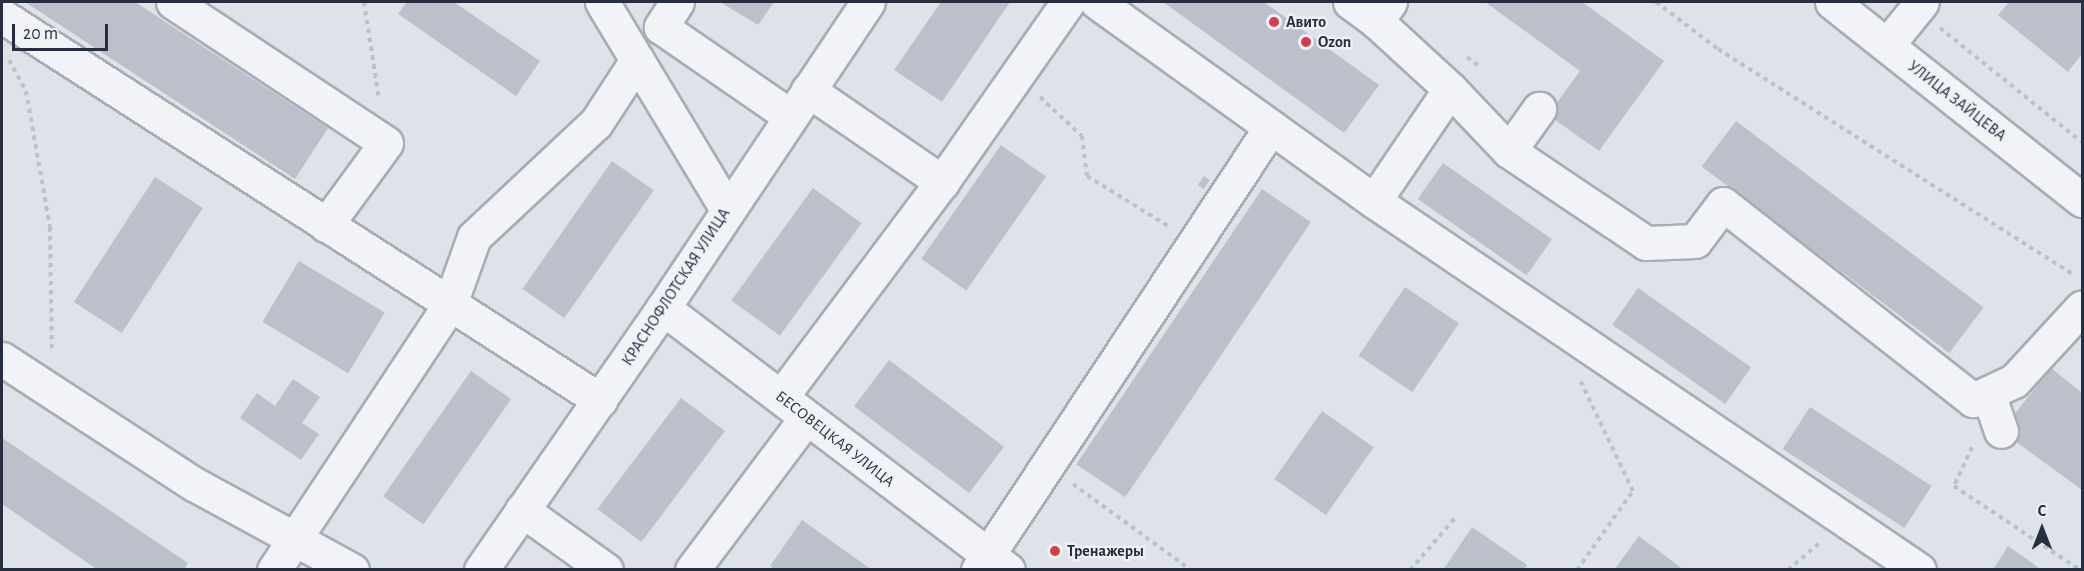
<!DOCTYPE html>
<meta charset="utf-8">
<style>
body{margin:0}
#map{position:relative;width:2084px;height:571px;overflow:hidden;background:#dfe2e9;font-family:"Alegreya Sans",sans-serif}
div>[style]{position:absolute}
.building>*{inset:0;background:#bcc0cb;transform-origin:0 0}
.path>*{height:4px;margin-top:-2px;transform-origin:0;background:repeating-linear-gradient(90deg,#bcc0c7 0 4.5px,transparent 0 9px)}
.roads{filter:drop-shadow(2px 0 #a8acb6) drop-shadow(-2px 0 #a8acb6) drop-shadow(0 2px #a8acb6) drop-shadow(0 -2px #a8acb6)}
.minor>*{height:33px;margin:-16.5px;padding:0 16.5px;transform-origin:16.5px;border-radius:16.5px;background:#f1f3f7}
.dots>*{width:16px;height:16px;translate:-50% -50%;box-sizing:border-box;border:3px solid #eef1f6;border-radius:50%}
span{translate:-50% -50%;white-space:nowrap;text-align:center;line-height:1.15;-webkit-text-stroke:4.5px #eef1f6;paint-order:stroke}
.poi-label{font-size:16px;color:#272e40;font-weight:700}
.left{translate:0 -50%;text-align:left}
.street-label{font-size:16px;color:#272e40}
.frame{position:absolute;inset:0;border:3px solid #272e40;pointer-events:none}
.north{position:absolute;left:2012px;top:499px;width:60px;height:60px;-webkit-text-stroke:4px #eef1f6;paint-order:stroke;rotate:0deg;font-size:16px;font-weight:700;line-height:24px;text-align:center;color:#272e40}
.north::after{content:'';display:block;margin:auto;width:21px;height:27px;background:#272e40;clip-path:polygon(50% 0,100% 100%,50% 72%,0 100%)}
.scale{position:absolute;left:12px;top:24px;width:96px;height:27px;box-sizing:border-box;border:3px solid #272e40;border-top:0;padding-left:8px;font-size:18px;line-height:21px;white-space:nowrap;color:#272e40;-webkit-text-stroke:4px #eef1f6;paint-order:stroke}
</style>
<div id="map">
<div class="building">
<i style="clip-path:polygon(25px 2px,135px 2px,328px 128px,295px 179px)"></i>
<i style="clip-path:polygon(407px 2px,454px 2px,540px 61px,516px 96px,398px 14px)"></i>
<i style="clip-path:polygon(720px 2px,774px 2px,758px 25px)"></i>
<i style="clip-path:polygon(941px 2px,1010px 2px,942px 102px,894px 70px)"></i>
<i style="clip-path:polygon(1163px 2px,1264px 2px,1379px 85px,1344px 133px)"></i>
<i style="clip-path:polygon(1485px 2px,1582px 2px,1664px 61px,1599px 151px,1548px 115px,1580px 71px)"></i>
<i style="clip-path:polygon(2009px 2px,2082px 2px,2082px 54px,2068px 72px,1998px 15px)"></i>
<i style="left:1736px;top:121px;width:310px;height:57px;rotate:37deg"></i>
<i style="left:1001px;top:145px;width:55px;height:139px;rotate:35deg"></i>
<i style="left:612px;top:161px;width:51px;height:156px;rotate:35deg"></i>
<i style="left:1443px;top:163px;width:133px;height:44px;rotate:35deg"></i>
<i style="left:1204px;top:176px;width:7px;height:11px;rotate:34deg"></i>
<i style="left:155px;top:177px;width:57px;height:149px;rotate:33deg"></i>
<i style="left:813px;top:188px;width:60px;height:139px;rotate:36deg"></i>
<i style="left:1262px;top:189px;width:59px;height:332px;rotate:34deg"></i>
<i style="left:299px;top:261px;width:100px;height:71px;rotate:31deg"></i>
<i style="left:1405px;top:287px;width:65px;height:83px;rotate:34deg"></i>
<i style="left:1638px;top:288px;width:138px;height:45px;rotate:35deg"></i>
<i style="left:889px;top:360px;width:144px;height:58px;rotate:37deg"></i>
<i style="clip-path:polygon(2051px 368px,2082px 393px,2082px 490px,2001px 431px)"></i>
<i style="left:471px;top:371px;width:49px;height:153px;rotate:35deg"></i>
<i style="clip-path:polygon(293px 379px,320px 397px,302px 423px,319px 434px,301px 460px,240px 418px,257px 393px,275px 406px)"></i>
<i style="left:681px;top:398px;width:55px;height:139px;rotate:37deg"></i>
<i style="left:1810px;top:407px;width:145px;height:50px;rotate:33deg"></i>
<i style="left:1322px;top:411px;width:63px;height:83px;rotate:35deg"></i>
<i style="clip-path:polygon(2px 438px,188px 563px,184px 570px,98px 570px,2px 504px)"></i>
<i style="clip-path:polygon(802px 520px,872px 570px,775px 570px,770px 566px)"></i>
<i style="clip-path:polygon(1472px 527px,1527px 565px,1524px 570px,1443px 570px)"></i>
<i style="clip-path:polygon(1639px 536px,1684px 570px,1614px 570px)"></i>
<i style="clip-path:polygon(2008px 546px,2042px 570px,1993px 570px)"></i>
</div>
<div class="path">
<i style="left:364px;top:2px;width:98px;rotate:81.2deg"></i>
<i style="left:1656px;top:2px;width:78px;rotate:37.2deg"></i>
<i style="left:1718px;top:49px;width:422px;rotate:32.4deg"></i>
<i style="left:1940px;top:28px;width:182px;rotate:38.8deg"></i>
<i style="left:1467px;top:57px;width:15px;rotate:37deg"></i>
<i style="left:9px;top:60px;width:35px;rotate:61deg"></i>
<i style="left:26px;top:91px;width:138px;rotate:80deg"></i>
<i style="left:50px;top:227px;width:125px;rotate:89.1deg"></i>
<i style="left:1040px;top:97px;width:57px;rotate:42.9deg"></i>
<i style="left:1082px;top:136px;width:40px;rotate:82.9deg"></i>
<i style="left:1087px;top:176px;width:95px;rotate:31.7deg"></i>
<i style="left:1972px;top:447px;width:43px;rotate:114.8deg"></i>
<i style="left:1954px;top:486px;width:151px;rotate:33.7deg"></i>
<i style="left:1073px;top:484px;width:146px;rotate:36.1deg"></i>
<i style="left:1410px;top:570px;width:69px;rotate:-49.1deg"></i>
<i style="left:1577px;top:570px;width:97px;rotate:-54.7deg"></i>
<i style="left:1633px;top:491px;width:121px;rotate:-115.5deg"></i>
<i style="left:1788px;top:570px;width:45px;rotate:-40.5deg"></i>
</div>
<div class="roads">
<div class="minor">
<i style="left:173px;top:2px;width:255px;rotate:33.5deg"></i>
<i style="left:386px;top:143px;width:102px;rotate:126.2deg"></i>
<i style="left:602px;top:2px;width:242px;rotate:58.9deg"></i>
<i style="left:677px;top:2px;width:30px;rotate:123deg"></i>
<i style="left:661px;top:27px;width:157px;rotate:34.6deg"></i>
<i style="left:1097px;top:2px;width:341px;rotate:35.7deg"></i>
<i style="left:1374px;top:201px;width:658px;rotate:34.1deg"></i>
<i style="left:1350px;top:2px;width:32px;rotate:36deg"></i>
<i style="left:1390px;top:2px;width:24px;rotate:126deg"></i>
<i style="left:1376px;top:21px;width:100px;rotate:42.6deg"></i>
<i style="left:1450px;top:89px;width:86px;rotate:46.4deg"></i>
<i style="left:1509px;top:151px;width:165px;rotate:33.9deg"></i>
<i style="left:1646px;top:243px;width:49px;rotate:-2.3deg"></i>
<i style="left:1695px;top:241px;width:46px;rotate:-52.9deg"></i>
<i style="left:1723px;top:204px;width:318px;rotate:38.1deg"></i>
<i style="left:1973px;top:400px;width:45px;rotate:-24.9deg"></i>
<i style="left:2014px;top:381px;width:100px;rotate:-47.4deg"></i>
<i style="left:1832px;top:2px;width:319px;rotate:38.4deg"></i>
<i style="left:2px;top:16px;width:711px;rotate:32.71deg"></i>
<i style="left:1887px;top:45px;width:55px;rotate:-50.9deg"></i>
<i style="left:808px;top:90px;width:163px;rotate:34.5deg"></i>
<i style="left:1509px;top:151px;width:52px;rotate:-54.5deg"></i>
<i style="left:1374px;top:201px;width:135px;rotate:-55.8deg"></i>
<i style="left:663px;top:308px;width:433px;rotate:37.2deg"></i>
<i style="left:2px;top:359px;width:229px;rotate:33.1deg"></i>
<i style="left:194px;top:484px;width:180px;rotate:28.6deg"></i>
<i style="left:1988px;top:393px;width:40px;rotate:71.1deg"></i>
<i style="left:781px;top:397px;width:269px;rotate:-53.2deg"></i>
<i style="left:942px;top:182px;width:220px;rotate:-55deg"></i>
<i style="left:522px;top:510px;width:103px;rotate:35.5deg"></i>
<i style="left:274px;top:570px;width:319px;rotate:-56.5deg"></i>
<i style="left:450px;top:304px;width:71px;rotate:-70.3deg"></i>
<i style="left:474px;top:237px;width:167px;rotate:-43.1deg"></i>
<i style="left:596px;top:123px;width:75px;rotate:-56.9deg"></i>
<i style="left:481px;top:570px;width:319px;rotate:-55.2deg"></i>
<i style="left:663px;top:308px;width:368px;rotate:-56.2deg"></i>
<i style="left:692px;top:570px;width:190px;rotate:-53.1deg"></i>
<i style="left:978px;top:570px;width:531px;rotate:-56.52deg"></i>
</div>
</div>
<div class="dots">
<i style="left:1274px;top:22px;background:#d23f48"></i>
<i style="left:1306px;top:42px;background:#d23f48"></i>
<i style="left:1055px;top:551px;background:#d23f48"></i>
</div>
<div class="poi-label">
<span class="left" style="left:1286px;top:22px">Авито</span>
<span class="left" style="left:1318px;top:42px">Ozon</span>
<span class="left" style="left:1067px;top:551px">Тренажеры</span>
</div>
<div class="street-label">
<span style="left:1957px;top:101px;rotate:38deg">УЛИЦА ЗАЙЦЕВА</span>
<span style="left:676px;top:287px;rotate:-57deg">КРАСНОФЛОТСКАЯ УЛИЦА</span>
<span style="left:835px;top:439px;rotate:38deg">БЕСОВЕЦКАЯ УЛИЦА</span>
</div>
<div class="frame"></div>
<div class="north">С</div>
<div class="scale">20 m</div>
</div>
